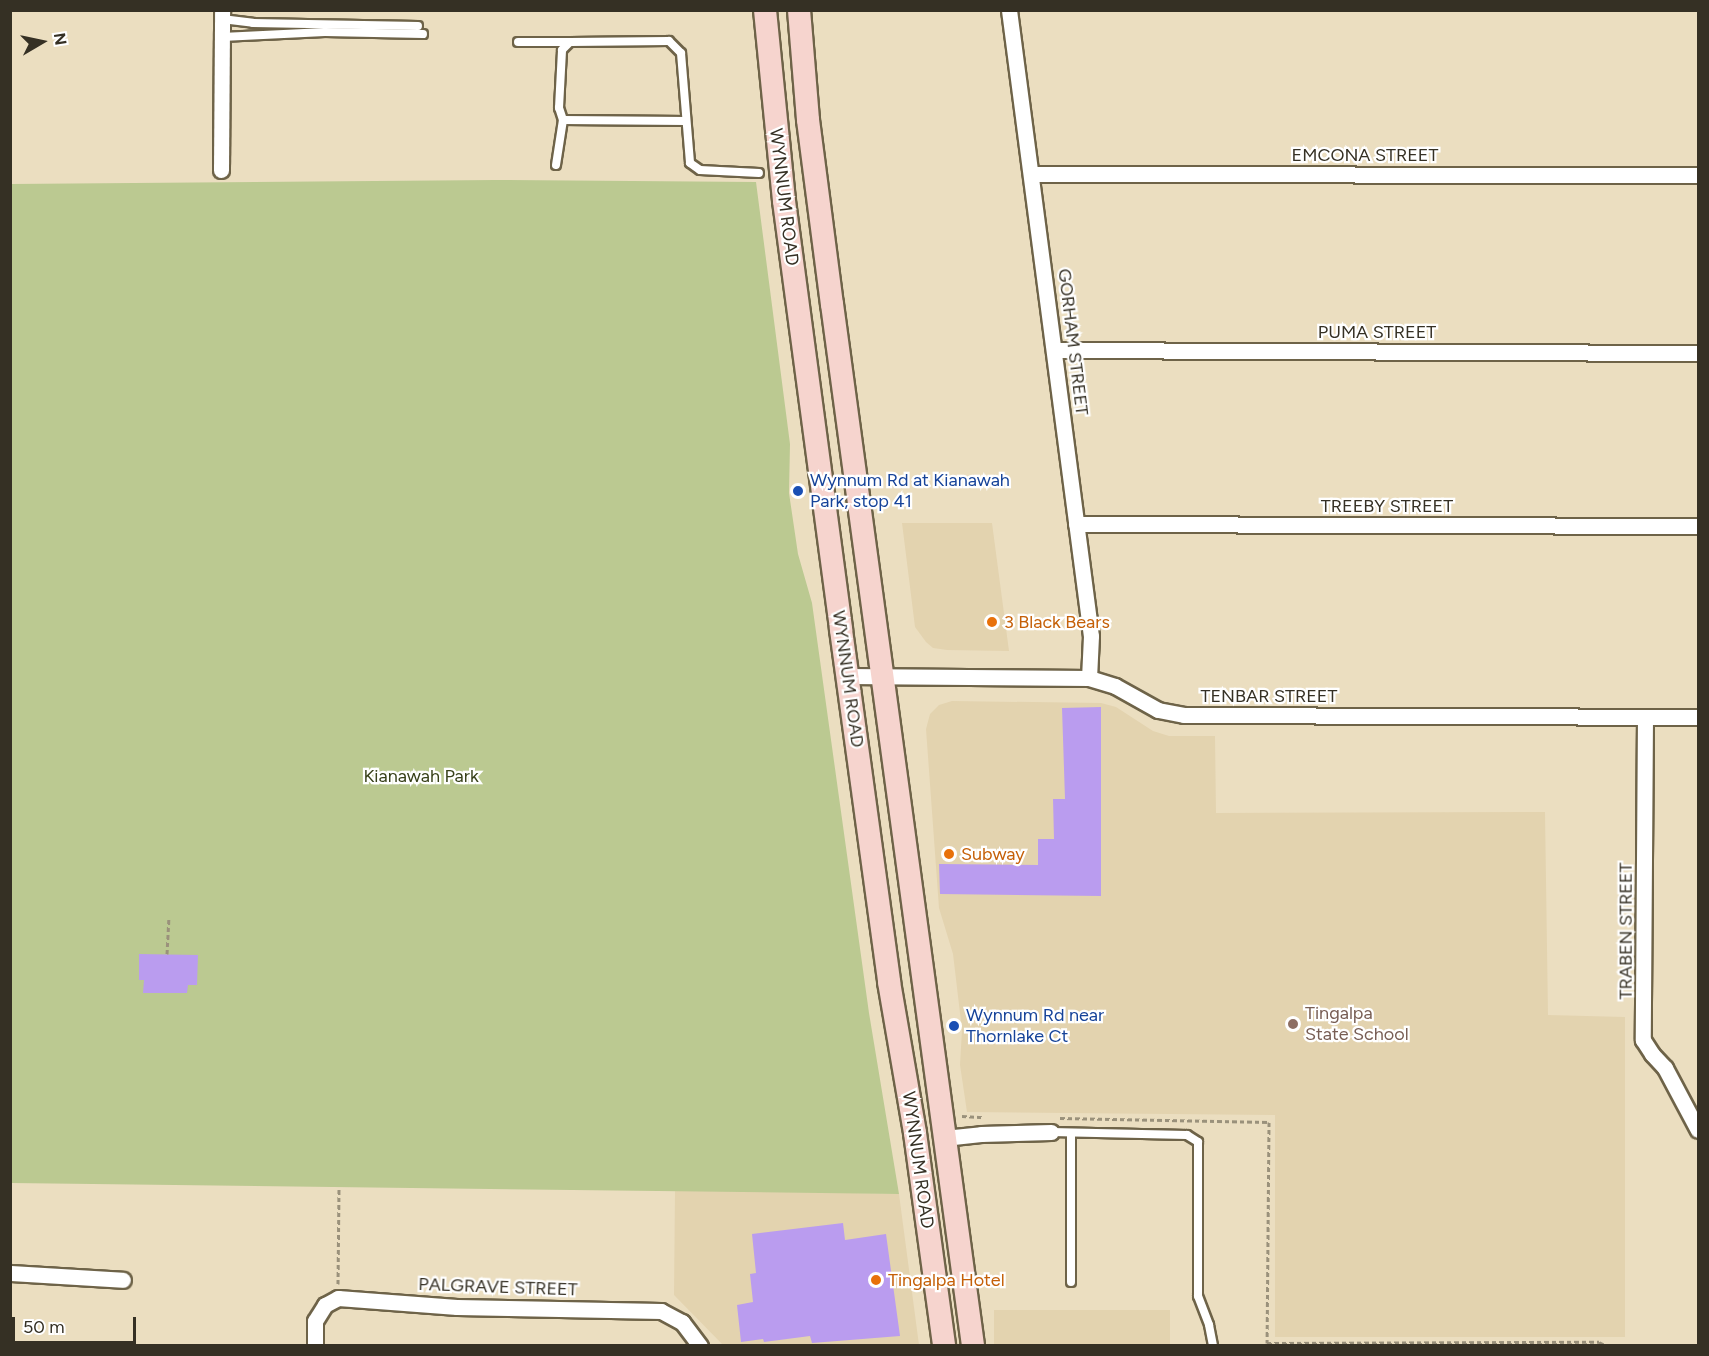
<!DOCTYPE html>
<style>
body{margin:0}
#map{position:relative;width:1709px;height:1356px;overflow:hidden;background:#ebdec0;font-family:Figtree,sans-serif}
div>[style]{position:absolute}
.built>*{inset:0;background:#e3d3af;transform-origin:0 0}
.green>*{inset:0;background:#bbc991}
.building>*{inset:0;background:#ba9cef}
.path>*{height:3px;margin-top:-1.5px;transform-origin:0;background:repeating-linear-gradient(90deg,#9a917b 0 4.5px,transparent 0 7.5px)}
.roads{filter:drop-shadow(2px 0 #6e6348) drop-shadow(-2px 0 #6e6348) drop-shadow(0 2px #6e6348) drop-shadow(0 -2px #6e6348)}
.service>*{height:8px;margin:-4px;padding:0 4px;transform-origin:4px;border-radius:4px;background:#fff}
.minor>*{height:15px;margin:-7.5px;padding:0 7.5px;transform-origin:7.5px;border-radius:7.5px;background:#fff}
.primary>*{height:22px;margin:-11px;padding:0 11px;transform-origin:11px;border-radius:11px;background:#f6d4ce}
.dots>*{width:16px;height:16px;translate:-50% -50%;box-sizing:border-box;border:3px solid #fff;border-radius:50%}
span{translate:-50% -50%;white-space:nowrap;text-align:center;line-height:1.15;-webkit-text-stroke:4.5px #fff;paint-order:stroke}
.street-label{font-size:18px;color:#353024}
.transit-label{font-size:18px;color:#164399}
.left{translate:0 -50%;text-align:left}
.food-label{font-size:18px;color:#c56008}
.park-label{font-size:18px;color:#374019}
.education-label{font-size:18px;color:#785e54}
.frame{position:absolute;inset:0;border:12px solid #353024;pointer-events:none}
.north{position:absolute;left:12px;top:12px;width:60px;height:60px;-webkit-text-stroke:4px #fff;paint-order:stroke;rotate:81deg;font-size:16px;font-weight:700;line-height:24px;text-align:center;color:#353024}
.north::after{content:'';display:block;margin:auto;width:21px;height:27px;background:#353024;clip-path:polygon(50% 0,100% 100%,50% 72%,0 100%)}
.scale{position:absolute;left:12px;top:1317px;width:124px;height:27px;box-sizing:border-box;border:3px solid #353024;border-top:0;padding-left:8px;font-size:18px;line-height:21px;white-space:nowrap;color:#353024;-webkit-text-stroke:4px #fff;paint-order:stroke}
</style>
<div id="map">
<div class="built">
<i style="clip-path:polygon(902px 523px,992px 523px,1009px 651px,947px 650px,933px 648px,926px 642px,915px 627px)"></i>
<i style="clip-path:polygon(952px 701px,1101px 703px,1116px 707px,1153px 731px,1169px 736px,1215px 736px,1216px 813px,1545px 812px,1548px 1015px,1625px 1017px,1625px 1337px,1275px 1337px,1275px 1115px,967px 1112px,960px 1065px,962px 1030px,953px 954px,939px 908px,926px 729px,930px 714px,939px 705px)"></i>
<i style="clip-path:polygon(675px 1189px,899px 1194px,919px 1345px,723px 1345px,674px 1295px)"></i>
<i style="left:994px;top:1310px;width:176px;height:35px"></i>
</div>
<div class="green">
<i style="clip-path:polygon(495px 180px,756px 182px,790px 444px,789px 493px,798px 554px,812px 603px,869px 1013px,899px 1194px,11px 1183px,11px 184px)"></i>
</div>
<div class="building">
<i style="clip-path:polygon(1101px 707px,1101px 896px,940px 894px,939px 864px,1038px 865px,1038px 839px,1054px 839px,1053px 799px,1065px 799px,1062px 708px)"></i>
<i style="clip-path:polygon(139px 954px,198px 955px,197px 985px,188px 985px,187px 993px,143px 993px,144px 980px,139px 980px)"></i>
<i style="clip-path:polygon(843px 1223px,845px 1240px,886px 1234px,900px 1336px,812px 1343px,810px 1336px,764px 1342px,763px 1339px,741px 1342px,737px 1305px,753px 1302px,750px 1274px,756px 1273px,752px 1234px)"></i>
</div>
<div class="path">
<i style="left:167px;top:954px;width:37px;rotate:-87deg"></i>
<i style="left:962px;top:1116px;width:22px;rotate:3deg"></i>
<i style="left:1060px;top:1118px;width:209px;rotate:1.1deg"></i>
<i style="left:1269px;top:1122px;width:221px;rotate:90.5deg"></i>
<i style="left:1267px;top:1343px;width:332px;rotate:-0.2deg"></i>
<i style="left:1599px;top:1342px;width:9px;rotate:27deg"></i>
<i style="left:338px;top:1284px;width:97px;rotate:-89.4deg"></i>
</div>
<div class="roads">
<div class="service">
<i style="left:222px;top:19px;width:31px;rotate:7deg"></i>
<i style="left:253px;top:23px;width:165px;rotate:1deg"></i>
<i style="left:222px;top:37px;width:103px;rotate:-2.8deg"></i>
<i style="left:325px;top:32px;width:98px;rotate:1.2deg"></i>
<i style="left:518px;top:42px;width:52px"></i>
<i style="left:686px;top:121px;width:123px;rotate:-179.5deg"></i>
<i style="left:563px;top:120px;width:13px;rotate:-108deg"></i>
<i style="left:559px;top:108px;width:58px;rotate:-87deg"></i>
<i style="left:562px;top:50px;width:11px;rotate:-45deg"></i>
<i style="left:570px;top:42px;width:99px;rotate:-0.6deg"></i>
<i style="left:669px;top:41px;width:17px;rotate:45deg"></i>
<i style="left:681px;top:53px;width:110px;rotate:85.3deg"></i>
<i style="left:690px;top:163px;width:12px;rotate:35deg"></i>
<i style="left:700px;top:170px;width:59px;rotate:2.9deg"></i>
<i style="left:556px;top:165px;width:46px;rotate:-81.2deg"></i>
<i style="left:1051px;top:1132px;width:136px;rotate:1.3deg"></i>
<i style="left:1187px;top:1135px;width:13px;rotate:32deg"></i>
<i style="left:1198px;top:1142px;width:154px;rotate:90deg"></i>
<i style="left:1198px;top:1296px;width:31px;rotate:69deg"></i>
<i style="left:1209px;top:1325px;width:21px;rotate:79deg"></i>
<i style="left:1071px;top:1133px;width:149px;rotate:90deg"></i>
</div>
<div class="minor">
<i style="left:1009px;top:10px;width:631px;rotate:82.54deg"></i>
<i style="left:1091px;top:636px;width:42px;rotate:92.7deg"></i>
<i style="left:221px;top:170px;width:160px;rotate:-89.6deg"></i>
<i style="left:1031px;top:174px;width:667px;rotate:0.09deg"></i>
<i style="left:1055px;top:350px;width:643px;rotate:0.27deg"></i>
<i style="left:1076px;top:524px;width:622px;rotate:0.18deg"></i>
<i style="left:848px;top:676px;width:241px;rotate:0.5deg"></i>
<i style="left:1089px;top:678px;width:27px;rotate:17deg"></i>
<i style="left:1115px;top:686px;width:49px;rotate:29.2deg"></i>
<i style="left:1158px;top:710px;width:26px;rotate:11deg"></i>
<i style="left:1184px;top:715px;width:514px;rotate:0.22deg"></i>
<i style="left:1645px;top:717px;width:323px;rotate:90.4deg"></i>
<i style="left:1643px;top:1040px;width:17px;rotate:57deg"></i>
<i style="left:1652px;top:1054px;width:19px;rotate:47deg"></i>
<i style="left:1665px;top:1068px;width:70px;rotate:62deg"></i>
<i style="left:944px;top:1138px;width:37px;rotate:-6deg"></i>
<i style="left:981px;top:1134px;width:70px;rotate:-1.6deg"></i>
<i style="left:10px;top:1273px;width:113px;rotate:3.5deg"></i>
<i style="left:315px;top:1346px;width:25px;rotate:-90deg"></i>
<i style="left:315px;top:1321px;width:19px;rotate:-58deg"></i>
<i style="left:325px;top:1305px;width:15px;rotate:-28deg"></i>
<i style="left:338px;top:1298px;width:119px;rotate:4.3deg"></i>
<i style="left:457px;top:1307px;width:204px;rotate:1.1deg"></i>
<i style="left:661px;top:1311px;width:24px;rotate:28deg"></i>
<i style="left:682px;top:1322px;width:30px;rotate:53deg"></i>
</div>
<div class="primary">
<i style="left:765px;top:10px;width:192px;rotate:84.3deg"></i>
<i style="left:784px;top:201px;width:433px;rotate:82.4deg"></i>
<i style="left:841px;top:630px;width:355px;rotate:82.2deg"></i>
<i style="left:889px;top:982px;width:153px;rotate:80.2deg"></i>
<i style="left:915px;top:1133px;width:215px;rotate:82.2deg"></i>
<i style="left:799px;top:10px;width:110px;rotate:85.3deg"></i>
<i style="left:808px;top:120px;width:186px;rotate:82.6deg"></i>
<i style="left:832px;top:304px;width:1051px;rotate:82.29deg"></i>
</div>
</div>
<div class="dots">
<i style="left:798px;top:491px;background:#1a4fb4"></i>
<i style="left:992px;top:622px;background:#e8710a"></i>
<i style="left:949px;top:854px;background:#e8710a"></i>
<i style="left:1293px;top:1024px;background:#8d6e63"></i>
<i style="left:954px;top:1026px;background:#1a4fb4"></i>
<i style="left:876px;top:1280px;background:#e8710a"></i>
</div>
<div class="street-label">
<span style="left:1365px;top:155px">EMCONA STREET</span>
<span style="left:784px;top:197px;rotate:83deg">WYNNUM ROAD</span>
<span style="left:1377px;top:332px">PUMA STREET</span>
<span style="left:1073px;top:342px;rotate:83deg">GORHAM STREET</span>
<span style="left:1387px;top:506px">TREEBY STREET</span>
<span style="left:848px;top:679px;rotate:82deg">WYNNUM ROAD</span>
<span style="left:1269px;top:696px">TENBAR STREET</span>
<span style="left:1626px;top:931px;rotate:-90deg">TRABEN STREET</span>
<span style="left:918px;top:1160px;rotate:82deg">WYNNUM ROAD</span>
<span style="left:498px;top:1287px;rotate:2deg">PALGRAVE STREET</span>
</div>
<div class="transit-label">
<span class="left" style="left:810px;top:491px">Wynnum Rd at Kianawah<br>Park, stop 41</span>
<span class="left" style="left:966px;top:1026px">Wynnum Rd near<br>Thornlake Ct</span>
</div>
<div class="food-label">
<span class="left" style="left:1004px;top:622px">3 Black Bears</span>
<span class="left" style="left:961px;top:854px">Subway</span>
<span class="left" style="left:888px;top:1280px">Tingalpa Hotel</span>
</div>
<div class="park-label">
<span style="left:421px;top:776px">Kianawah Park</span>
</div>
<div class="education-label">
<span class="left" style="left:1305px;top:1024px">Tingalpa<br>State School</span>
</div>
<div class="frame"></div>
<div class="north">N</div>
<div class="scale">50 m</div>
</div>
